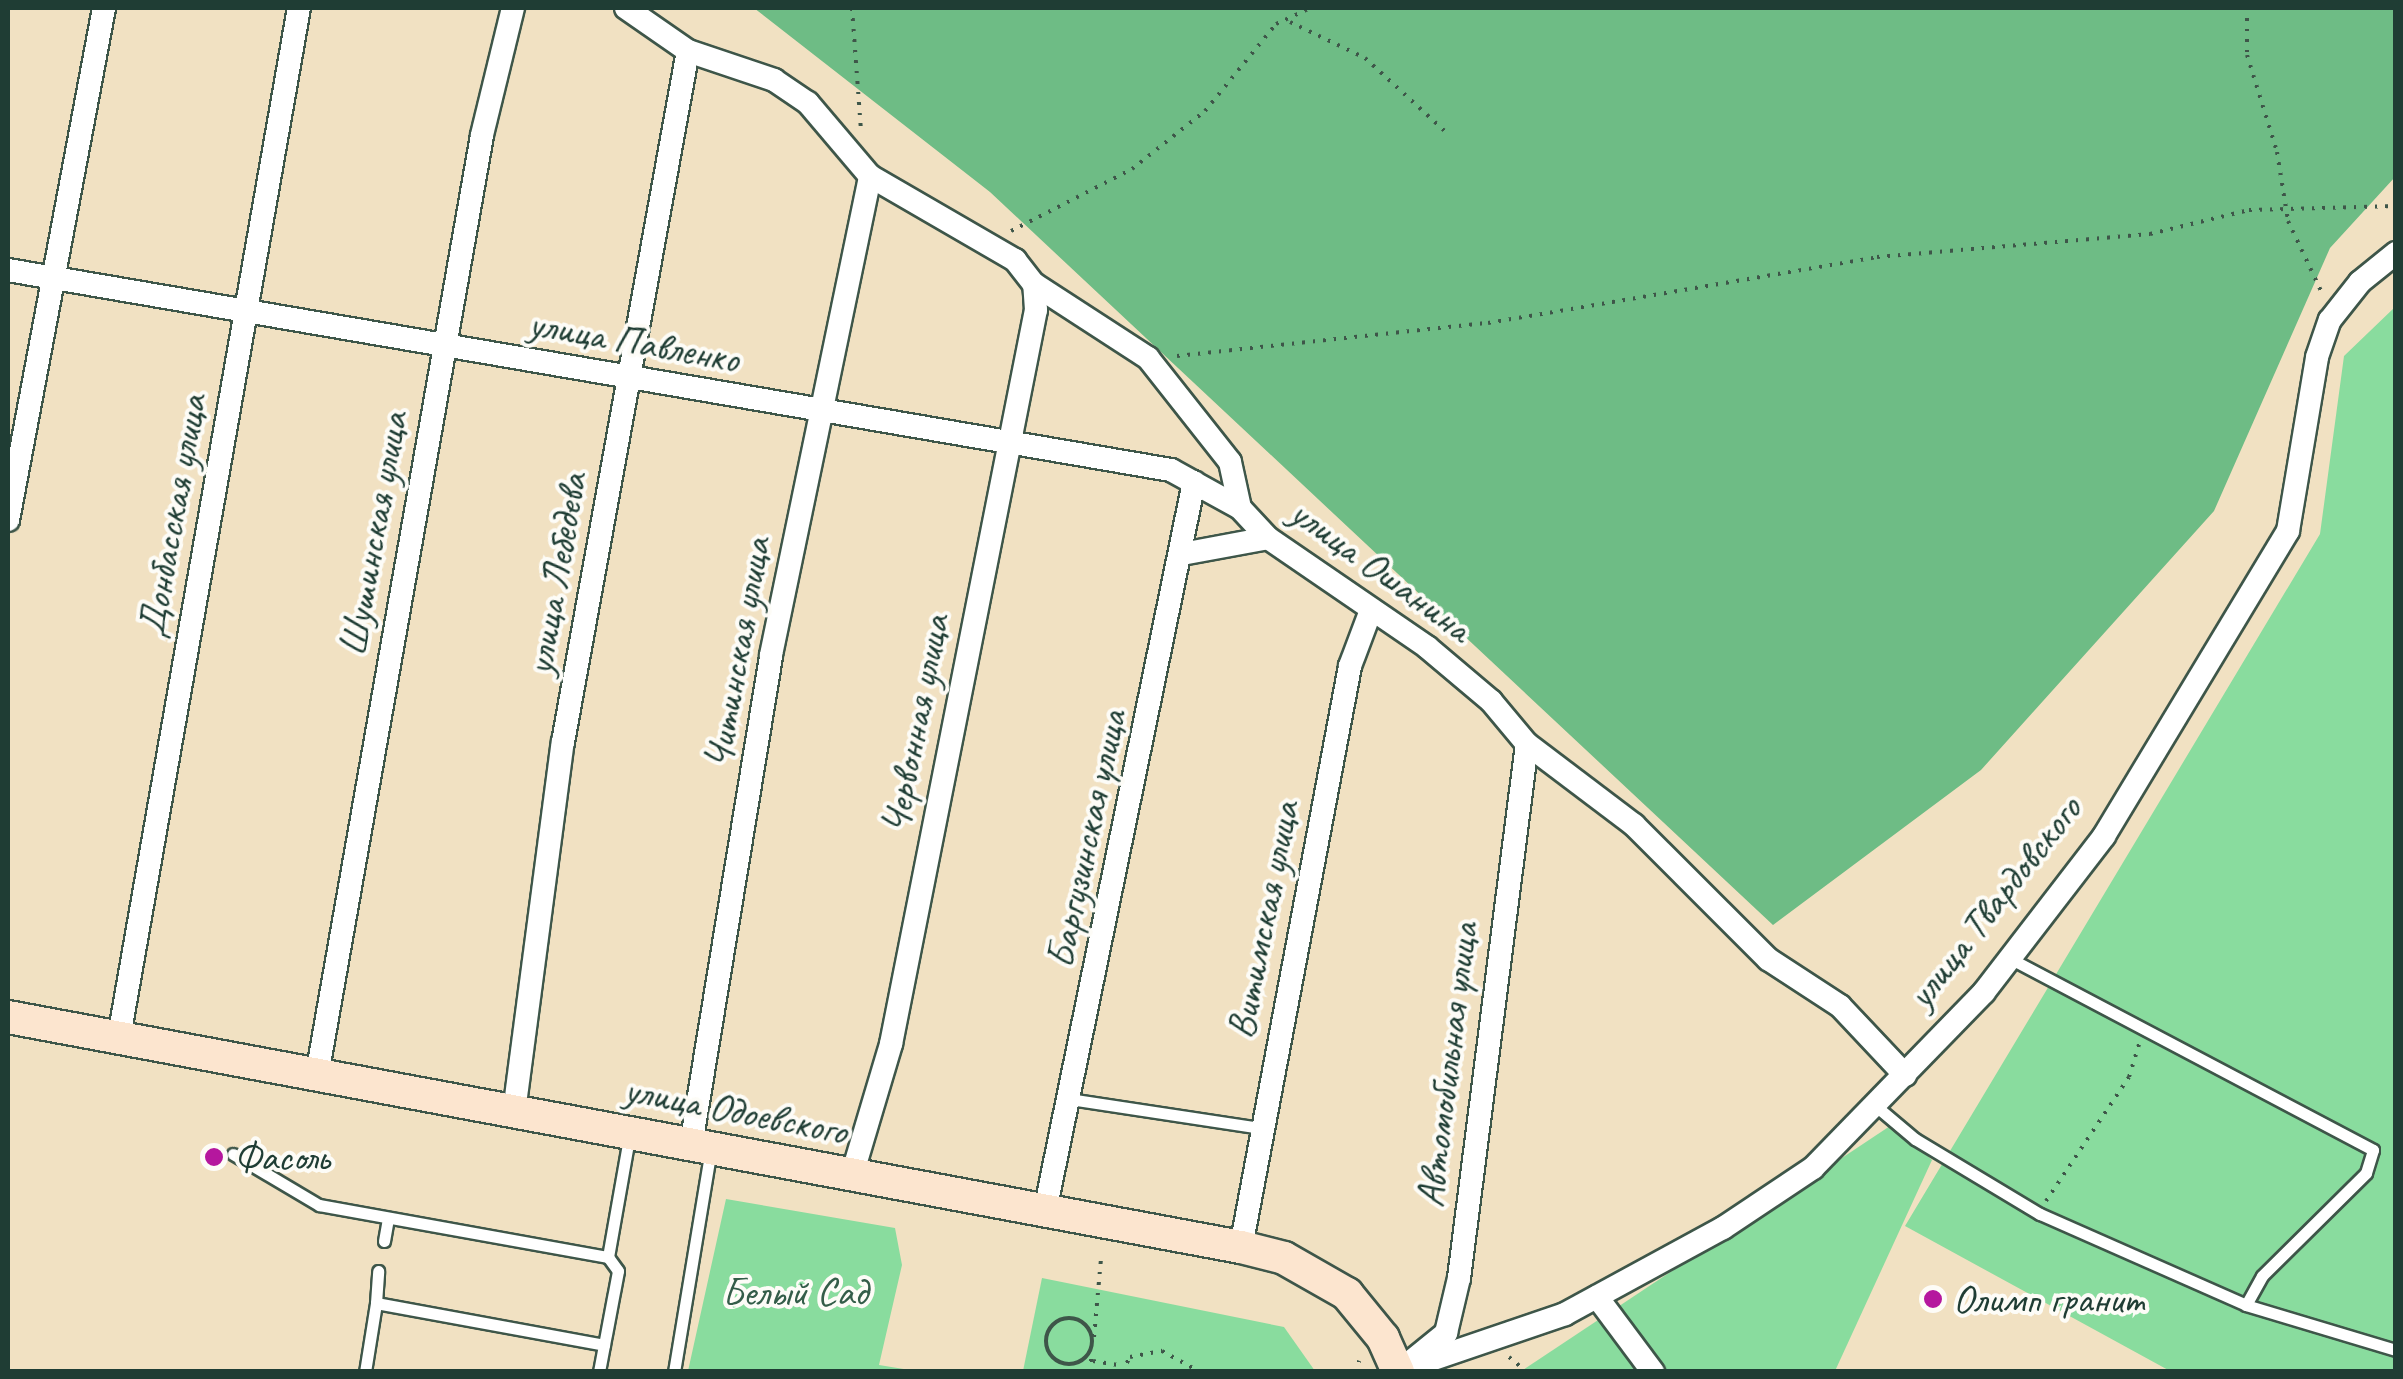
<!DOCTYPE html>
<meta charset="utf-8">
<style>
body{margin:0}
#map{position:relative;width:2403px;height:1379px;overflow:hidden;background:#f1e1c2;font-family:Caveat,sans-serif}
div>[style]{position:absolute}
.green>*{inset:0;background:#89dc9e}
.forest>*{inset:0;background:#6ebc85}
.path>*{height:4px;margin-top:-2px;transform-origin:0;background:repeating-linear-gradient(90deg,#3e5649 0 2.5px,transparent 0 10.5px)}
.path>.ring{margin:-2px;padding:0;box-sizing:content-box;background:none;border:4px solid #3e5649;border-radius:50%}
.roads{filter:drop-shadow(2px 0 #3e5649) drop-shadow(-2px 0 #3e5649) drop-shadow(0 2px #3e5649) drop-shadow(0 -2px #3e5649)}
.lane>*{height:11px;margin:-5.5px;padding:0 5.5px;transform-origin:5.5px;border-radius:5.5px;background:#fff}
.street>*{height:22px;margin:-11px;padding:0 11px;transform-origin:11px;border-radius:11px;background:#fff}
.secondary>*{height:32px;margin:-16px;padding:0 16px;transform-origin:16px;border-radius:16px;background:#fce5cf}
.dots>*{width:28px;height:28px;translate:-50% -50%;box-sizing:border-box;border:5px solid #fdfcf7;border-radius:50%}
span{translate:-50% -50%;white-space:nowrap;text-align:center;line-height:1.15;-webkit-text-stroke:8px #fdfcf7;paint-order:stroke}
.street-label{font-size:40px;color:#1f3d34}
.poi-label{font-size:40px;color:#1f3d34}
.left{translate:0 -50%;text-align:left}
.park-label{font-size:40px;color:#345d49}
.frame{position:absolute;inset:0;border:10px solid #1f3d34;pointer-events:none}
</style>
<div id="map">
<div class="green">
<i style="clip-path:polygon(2395px 307px,2395px 1371px,2170px 1371px,1905px 1226px,2320px 534px,2344px 356px)"></i>
<i style="clip-path:polygon(1893px 1124px,1932px 1160px,1835px 1371px,1520px 1372px)"></i>
<i style="clip-path:polygon(726px 1199px,895px 1228px,902px 1265px,879px 1365px,916px 1371px,688px 1371px)"></i>
<i style="clip-path:polygon(1042px 1278px,1284px 1327px,1315px 1371px,1023px 1371px)"></i>
</div>
<div class="forest">
<i style="clip-path:polygon(754px 8px,2395px 8px,2395px 177px,2330px 248px,2214px 511px,1981px 770px,1773px 925px,990px 192px)"></i>
</div>
<div class="path">
<i style="left:852px;top:8px;width:124px;rotate:85.8deg"></i>
<i style="left:2247px;top:8px;width:47px;rotate:90deg"></i>
<i style="left:2247px;top:55px;width:102px;rotate:72.8deg"></i>
<i style="left:2277px;top:152px;width:70px;rotate:80.9deg"></i>
<i style="left:2288px;top:221px;width:80px;rotate:64.7deg"></i>
<i style="left:1290px;top:22px;width:83px;rotate:25.6deg"></i>
<i style="left:1365px;top:58px;width:114px;rotate:42.5deg"></i>
<i style="left:1011px;top:231px;width:136px;rotate:-27.1deg"></i>
<i style="left:1132px;top:169px;width:93px;rotate:-38.5deg"></i>
<i style="left:1205px;top:111px;width:112px;rotate:-50.8deg"></i>
<i style="left:1276px;top:24px;width:38px;rotate:-25deg"></i>
<i style="left:1177px;top:356px;width:313px;rotate:-6.1deg"></i>
<i style="left:1488px;top:323px;width:395px;rotate:-9.6deg"></i>
<i style="left:1877px;top:257px;width:274px;rotate:-4.8deg"></i>
<i style="left:2150px;top:234px;width:102px;rotate:-13.6deg"></i>
<i style="left:2249px;top:210px;width:147px;rotate:-1.6deg"></i>
<i style="left:2046px;top:1201px;width:149px;rotate:-56.2deg"></i>
<i style="left:2129px;top:1077px;width:37px;rotate:-73deg"></i>
<i class="ring" style="left:1046px;top:1318px;width:42px;height:42px"></i>
<i style="left:1094px;top:1337px;width:78px;rotate:-84.9deg"></i>
<i style="left:1509px;top:1357px;width:23px;rotate:40deg"></i>
<i style="left:1093px;top:1361px;width:30px;rotate:9deg"></i>
<i style="left:1090px;top:1372px;width:21px;rotate:-85deg"></i>
<i style="left:1122px;top:1372px;width:17px;rotate:-62deg"></i>
<i style="left:1130px;top:1357px;width:33px;rotate:-11deg"></i>
<i style="left:1162px;top:1351px;width:43px;rotate:28.9deg"></i>
<i style="left:1355px;top:1372px;width:12px;rotate:-70deg"></i>
</div>
<div class="roads">
<div class="lane">
<i style="left:2013px;top:960px;width:407px;rotate:27.8deg"></i>
<i style="left:2373px;top:1150px;width:24px;rotate:107deg"></i>
<i style="left:2366px;top:1173px;width:146px;rotate:135.3deg"></i>
<i style="left:2262px;top:1276px;width:33px;rotate:119deg"></i>
<i style="left:1069px;top:1099px;width:194px;rotate:8.6deg"></i>
<i style="left:1877px;top:1107px;width:50px;rotate:40.1deg"></i>
<i style="left:1915px;top:1139px;width:146px;rotate:31deg"></i>
<i style="left:2040px;top:1214px;width:225px;rotate:23.8deg"></i>
<i style="left:2246px;top:1305px;width:157px;rotate:16.7deg"></i>
<i style="left:233px;top:1154px;width:100px;rotate:30.7deg"></i>
<i style="left:319px;top:1205px;width:294px;rotate:10.2deg"></i>
<i style="left:608px;top:1257px;width:17px;rotate:54deg"></i>
<i style="left:618px;top:1271px;width:103px;rotate:100.7deg"></i>
<i style="left:384px;top:1241px;width:23px;rotate:-80deg"></i>
<i style="left:608px;top:1257px;width:121px;rotate:-80deg"></i>
<i style="left:376px;top:1303px;width:32px;rotate:-86deg"></i>
<i style="left:365px;top:1372px;width:70px;rotate:-80.9deg"></i>
<i style="left:376px;top:1303px;width:232px;rotate:10.4deg"></i>
<i style="left:674px;top:1372px;width:226px;rotate:-80.6deg"></i>
</div>
<div class="street">
<i style="left:626px;top:8px;width:75px;rotate:34.7deg"></i>
<i style="left:688px;top:51px;width:91px;rotate:18.6deg"></i>
<i style="left:774px;top:80px;width:41px;rotate:34.1deg"></i>
<i style="left:808px;top:103px;width:96px;rotate:49.7deg"></i>
<i style="left:870px;top:176px;width:168px;rotate:30.1deg"></i>
<i style="left:1015px;top:260px;width:31px;rotate:52deg"></i>
<i style="left:1034px;top:284px;width:136px;rotate:33deg"></i>
<i style="left:1148px;top:358px;width:132px;rotate:51.7deg"></i>
<i style="left:1230px;top:462px;width:47px;rotate:77.7deg"></i>
<i style="left:1240px;top:508px;width:41px;rotate:47deg"></i>
<i style="left:1268px;top:538px;width:193px;rotate:34.4deg"></i>
<i style="left:1427px;top:647px;width:84px;rotate:40.2deg"></i>
<i style="left:1491px;top:701px;width:56px;rotate:50.1deg"></i>
<i style="left:1527px;top:744px;width:134px;rotate:37.1deg"></i>
<i style="left:1634px;top:825px;width:190px;rotate:45deg"></i>
<i style="left:1768px;top:959px;width:86px;rotate:33.1deg"></i>
<i style="left:1840px;top:1006px;width:95px;rotate:46.7deg"></i>
<i style="left:8px;top:270px;width:1180px;rotate:9.76deg"></i>
<i style="left:1171px;top:470px;width:79px;rotate:28.8deg"></i>
<i style="left:8px;top:520px;width:521px;rotate:-79.38deg"></i>
<i style="left:1182px;top:554px;width:87px;rotate:-10.5deg"></i>
<i style="left:119px;top:1037px;width:1045px;rotate:-80.08deg"></i>
<i style="left:317px;top:1075px;width:954px;rotate:-80.04deg"></i>
<i style="left:482px;top:135px;width:131px;rotate:-76.3deg"></i>
<i style="left:514px;top:1112px;width:373px;rotate:-82.5deg"></i>
<i style="left:563px;top:742px;width:702px;rotate:-79.75deg"></i>
<i style="left:691px;top:1145px;width:496px;rotate:-80.7deg"></i>
<i style="left:771px;top:655px;width:489px;rotate:-78.3deg"></i>
<i style="left:852px;top:1175px;width:137px;rotate:-73.4deg"></i>
<i style="left:891px;top:1044px;width:748px;rotate:-78.83deg"></i>
<i style="left:1036px;top:310px;width:26px;rotate:-94deg"></i>
<i style="left:1045px;top:1211px;width:744px;rotate:-78.45deg"></i>
<i style="left:1241px;top:1247px;width:591px;rotate:-79.37deg"></i>
<i style="left:1350px;top:666px;width:60px;rotate:-69.4deg"></i>
<i style="left:1597px;top:1297px;width:94px;rotate:53.3deg"></i>
<i style="left:1409px;top:1363px;width:48px;rotate:-39deg"></i>
<i style="left:1446px;top:1333px;width:57px;rotate:-76.7deg"></i>
<i style="left:1459px;top:1278px;width:538px;rotate:-82.74deg"></i>
<i style="left:1398px;top:1371px;width:176px;rotate:-18.8deg"></i>
<i style="left:1565px;top:1314px;width:180px;rotate:-28.6deg"></i>
<i style="left:1723px;top:1228px;width:108px;rotate:-33.7deg"></i>
<i style="left:1813px;top:1168px;width:245px;rotate:-45.8deg"></i>
<i style="left:1984px;top:992px;width:197px;rotate:-52.4deg"></i>
<i style="left:2104px;top:836px;width:356px;rotate:-58.9deg"></i>
<i style="left:2288px;top:531px;width:176px;rotate:-80.5deg"></i>
<i style="left:2317px;top:357px;width:39px;rotate:-71deg"></i>
<i style="left:2330px;top:320px;width:48px;rotate:-51.7deg"></i>
<i style="left:2360px;top:282px;width:46px;rotate:-38.9deg"></i>
</div>
<div class="secondary">
<i style="left:8px;top:1017px;width:1254px;rotate:10.57deg"></i>
<i style="left:1241px;top:1247px;width:44px;rotate:14.3deg"></i>
<i style="left:1284px;top:1258px;width:73px;rotate:29.7deg"></i>
<i style="left:1347px;top:1294px;width:57px;rotate:50.7deg"></i>
<i style="left:1383px;top:1338px;width:37px;rotate:66deg"></i>
</div>
</div>
<div class="dots">
<i style="left:214px;top:1157px;background:#b5179e"></i>
<i style="left:1933px;top:1299px;background:#b5179e"></i>
</div>
<div class="street-label">
<span style="left:634px;top:341px;rotate:10deg">улица Павленко</span>
<span style="left:172px;top:516px;rotate:-80deg">Донбасская улица</span>
<span style="left:373px;top:534px;rotate:-80deg">Шушинская улица</span>
<span style="left:1381px;top:570px;rotate:36deg">улица Ошанина</span>
<span style="left:556px;top:574px;rotate:-80deg">улица Лебедева</span>
<span style="left:737px;top:653px;rotate:-80deg">Читинская улица</span>
<span style="left:915px;top:724px;rotate:-79deg">Червонная улица</span>
<span style="left:1086px;top:839px;rotate:-78deg">Баргузинская улица</span>
<span style="left:1994px;top:902px;rotate:-52deg">улица Твардовского</span>
<span style="left:1263px;top:920px;rotate:-79deg">Витимская улица</span>
<span style="left:1447px;top:1065px;rotate:-83deg">Автомобильная улица</span>
<span style="left:736px;top:1110px;rotate:11deg">улица Одоевского</span>
</div>
<div class="poi-label">
<span class="left" style="left:234px;top:1157px">Фасоль</span>
<span class="left" style="left:1953px;top:1299px">Олимп гранит</span>
</div>
<div class="park-label">
<span style="left:795px;top:1292px">Белый Сад</span>
</div>
<div class="frame"></div>
</div>
